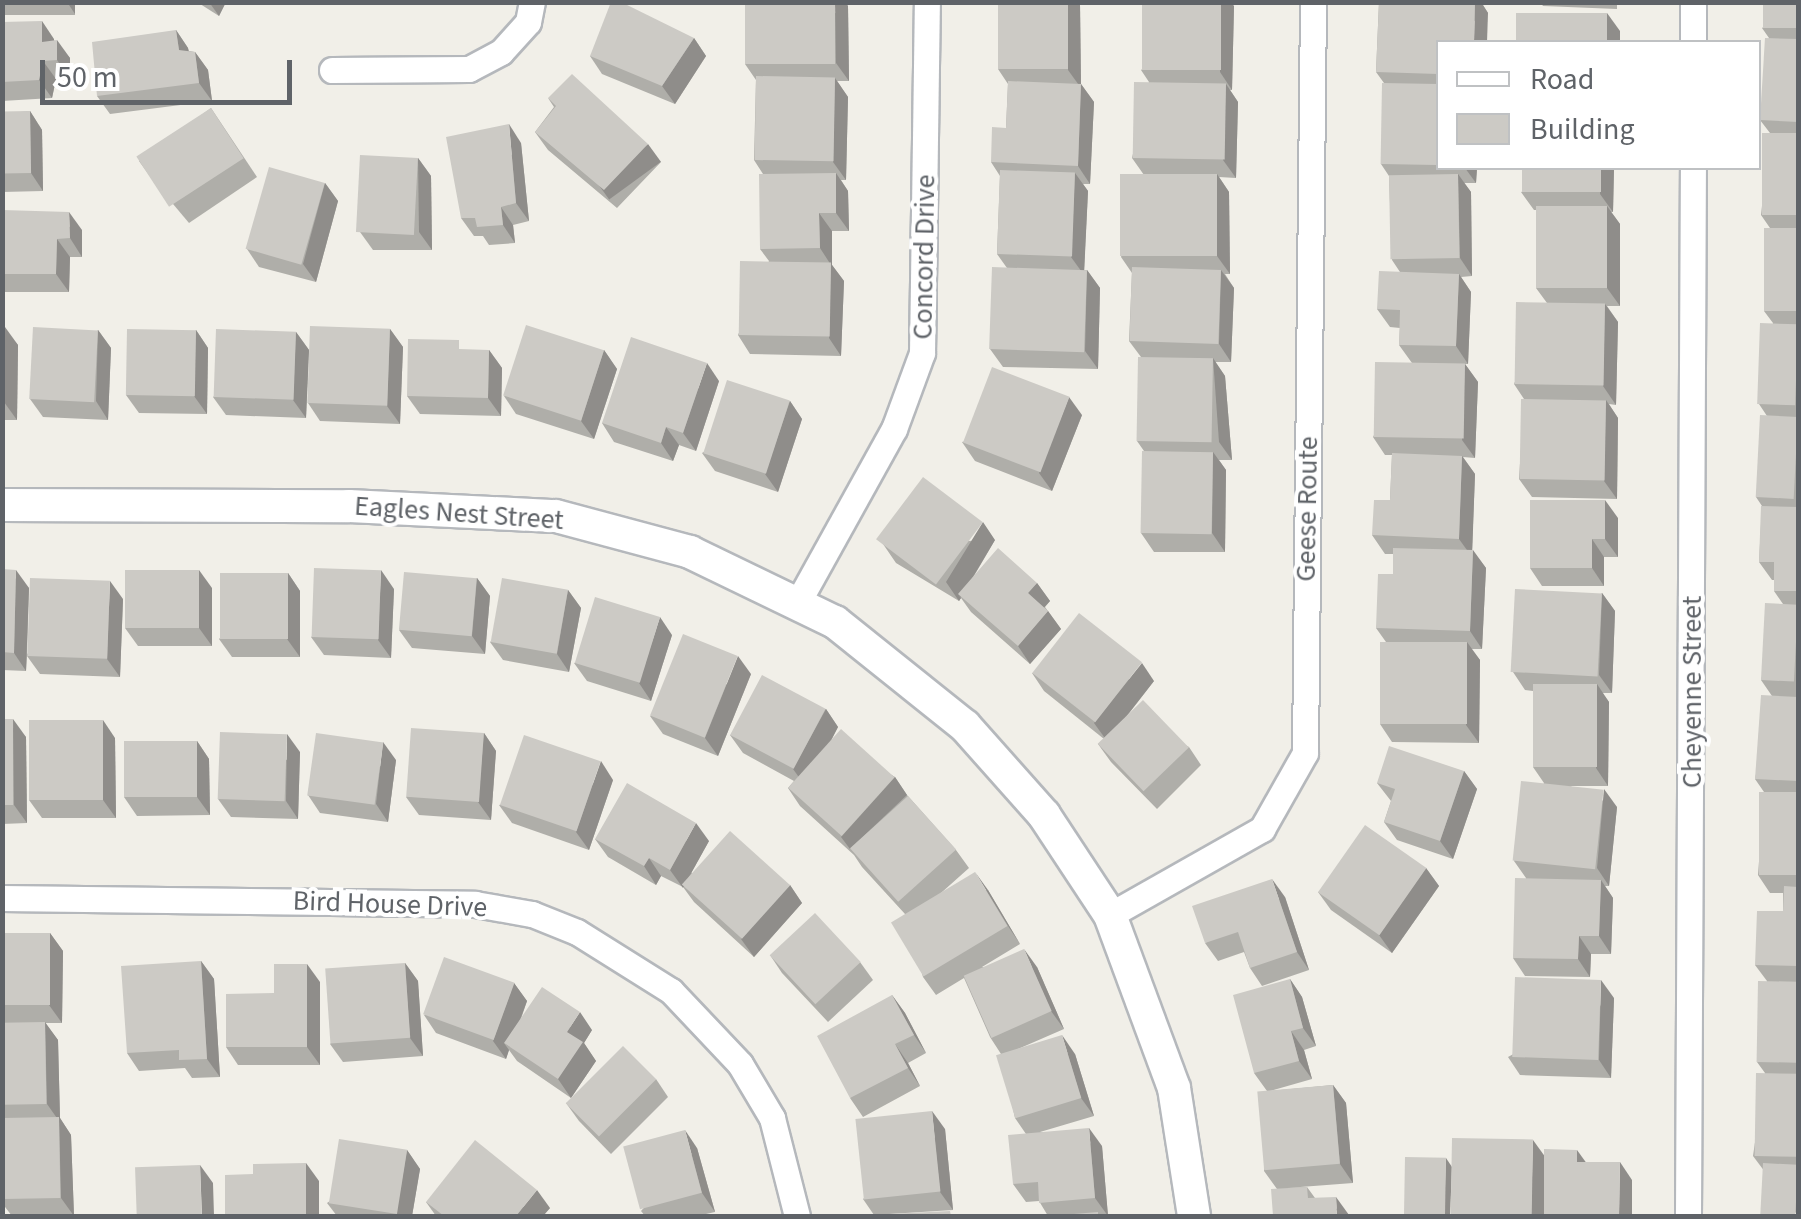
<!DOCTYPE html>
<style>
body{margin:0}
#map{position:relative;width:1801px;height:1219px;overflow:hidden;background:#f1efe8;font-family:"Source Sans 3",sans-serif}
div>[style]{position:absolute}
.roads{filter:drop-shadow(2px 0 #b5b8bc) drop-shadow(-2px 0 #b5b8bc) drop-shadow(0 2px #b5b8bc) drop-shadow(0 -2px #b5b8bc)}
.minor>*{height:25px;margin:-12.5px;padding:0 12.5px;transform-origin:12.5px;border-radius:12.5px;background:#fff}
.tertiary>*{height:32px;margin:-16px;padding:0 16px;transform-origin:16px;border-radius:16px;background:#fff}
.wall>*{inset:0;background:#afaea9;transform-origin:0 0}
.shaded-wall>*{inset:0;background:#8f8d8a;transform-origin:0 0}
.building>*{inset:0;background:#cccac5;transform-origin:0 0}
span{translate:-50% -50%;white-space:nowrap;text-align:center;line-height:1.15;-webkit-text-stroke:8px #fff;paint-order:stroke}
.street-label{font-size:28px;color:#5f6368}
.frame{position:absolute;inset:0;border:5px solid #5f6368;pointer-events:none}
.legend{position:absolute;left:1436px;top:40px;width:325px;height:130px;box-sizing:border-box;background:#fff;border:2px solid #bfc1c3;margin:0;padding:12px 18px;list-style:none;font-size:30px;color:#5f6368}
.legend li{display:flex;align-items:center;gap:20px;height:50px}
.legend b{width:50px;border:2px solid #bfc1c3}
.scale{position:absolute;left:40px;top:60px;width:252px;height:45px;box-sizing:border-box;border:5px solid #5f6368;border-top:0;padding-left:12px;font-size:30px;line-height:35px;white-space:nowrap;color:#5f6368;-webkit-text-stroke:8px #fff;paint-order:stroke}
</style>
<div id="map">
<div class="roads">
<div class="minor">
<i style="left:1693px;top:42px;width:40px;rotate:-90deg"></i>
<i style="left:332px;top:70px;width:137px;rotate:-0.4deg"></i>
<i style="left:469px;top:69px;width:36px;rotate:-28deg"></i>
<i style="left:501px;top:52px;width:40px;rotate:-48deg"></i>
<i style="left:528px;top:22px;width:20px;rotate:-79deg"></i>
<i style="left:798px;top:602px;width:198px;rotate:-61deg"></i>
<i style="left:894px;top:429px;width:81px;rotate:-69.8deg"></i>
<i style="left:922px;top:353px;width:351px;rotate:-89.2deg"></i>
<i style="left:2px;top:898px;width:473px;rotate:0.7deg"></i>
<i style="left:475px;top:904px;width:58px;rotate:10deg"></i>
<i style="left:532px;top:914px;width:48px;rotate:21.8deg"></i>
<i style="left:577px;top:932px;width:111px;rotate:32.1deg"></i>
<i style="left:671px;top:991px;width:100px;rotate:46.6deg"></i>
<i style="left:740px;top:1064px;width:63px;rotate:59.3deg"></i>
<i style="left:772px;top:1118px;width:101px;rotate:75.7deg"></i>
<i style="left:1110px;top:915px;width:175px;rotate:-29.5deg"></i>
<i style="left:1262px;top:829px;width:87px;rotate:-60.5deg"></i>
<i style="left:1305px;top:753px;width:751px;rotate:-89.39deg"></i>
<i style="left:1688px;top:1216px;width:1048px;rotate:-89.73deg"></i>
</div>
<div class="tertiary">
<i style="left:2px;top:505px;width:347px;rotate:0.2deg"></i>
<i style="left:349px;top:506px;width:207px;rotate:2.8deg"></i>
<i style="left:556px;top:516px;width:139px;rotate:15deg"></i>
<i style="left:690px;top:552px;width:161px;rotate:25.8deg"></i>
<i style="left:835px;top:622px;width:166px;rotate:38.7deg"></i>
<i style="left:965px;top:726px;width:119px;rotate:48.4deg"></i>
<i style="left:1044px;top:815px;width:120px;rotate:56.6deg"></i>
<i style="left:1110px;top:915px;width:184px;rotate:69.7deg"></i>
<i style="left:1174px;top:1088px;width:130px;rotate:81.1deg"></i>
</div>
</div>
<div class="wall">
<i style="left:2px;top:2px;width:73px;height:13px"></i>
<i style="clip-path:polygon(197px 2px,226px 2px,219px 16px)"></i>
<i style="clip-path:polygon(1379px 2px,1481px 2px,1488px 13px,1438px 42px,1438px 168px,1477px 168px,1476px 183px,1464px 183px,1471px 192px,1472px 276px,1461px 277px,1471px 292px,1468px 364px,1465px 364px,1478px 382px,1475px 458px,1463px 457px,1475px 474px,1472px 550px,1486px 568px,1482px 649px,1471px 649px,1480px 660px,1479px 743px,1392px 742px,1380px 724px,1386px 642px,1376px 628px,1393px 574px,1393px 554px,1385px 554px,1372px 535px,1390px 500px,1392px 455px,1385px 455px,1373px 437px,1412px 363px,1399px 345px,1400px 328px,1390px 327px,1377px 309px,1400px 272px,1392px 260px,1389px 176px,1381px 164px,1384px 83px,1376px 72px)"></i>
<i style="clip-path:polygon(1540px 2px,1617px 2px,1617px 9px,1543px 6px)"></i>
<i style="clip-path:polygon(1798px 2px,1798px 1216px,1753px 1156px,1765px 1073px,1757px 1062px,1767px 981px,1755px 965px,1783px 911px,1783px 893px,1770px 893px,1758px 875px,1764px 792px,1755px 779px,1772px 696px,1761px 680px,1783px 604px,1774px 591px,1774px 580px,1772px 580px,1759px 562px,1762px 506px,1756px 497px,1767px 416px,1759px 404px,1773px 323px,1764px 311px,1770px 228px,1761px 215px,1770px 133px,1760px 120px,1769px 38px,1762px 28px)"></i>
<i style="clip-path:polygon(1080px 4px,1081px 84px,1094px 102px,1090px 184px,1083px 184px,1088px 191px,1084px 270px,1087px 270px,1100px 288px,1098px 369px,1003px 367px,990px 349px,1007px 268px,997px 254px,1000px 176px,991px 162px,1006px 128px,1008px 84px,998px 69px)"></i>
<i style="clip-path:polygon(848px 6px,849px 81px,837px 81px,848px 97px,846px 180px,841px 180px,848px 191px,849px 231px,832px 231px,832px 265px,844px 281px,841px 356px,750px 354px,738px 335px,769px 261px,760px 249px,763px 174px,754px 160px,756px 80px,745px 64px)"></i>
<i style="clip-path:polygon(1234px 6px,1232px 90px,1230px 90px,1238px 102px,1236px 178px,1219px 177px,1229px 192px,1230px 274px,1225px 274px,1234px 288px,1231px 362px,1215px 362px,1225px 376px,1232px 460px,1219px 460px,1226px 470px,1225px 552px,1154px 552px,1141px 533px,1144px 451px,1137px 441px,1141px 357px,1129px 341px,1132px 273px,1121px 257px,1144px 175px,1132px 158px,1149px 82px,1141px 70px)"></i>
<i style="clip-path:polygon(2px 22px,54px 40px,70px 58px,70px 78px,56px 79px,52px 98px,2px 101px)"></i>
<i style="clip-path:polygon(176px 30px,188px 48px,189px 51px,195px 52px,208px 70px,212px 101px,110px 114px,97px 96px)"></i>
<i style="clip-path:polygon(694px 38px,706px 56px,675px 104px,602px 74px,590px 56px)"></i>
<i style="clip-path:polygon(548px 98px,661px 162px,617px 208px,548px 150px,535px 132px,554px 107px)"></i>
<i style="clip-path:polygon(211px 108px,257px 177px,189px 223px,152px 179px,139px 161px)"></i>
<i style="clip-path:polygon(30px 111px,42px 130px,43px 191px,2px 192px,2px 114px)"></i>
<i style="clip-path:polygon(521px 143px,529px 221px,513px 225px,515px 243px,489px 245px,483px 236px,474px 236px,461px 218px)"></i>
<i style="clip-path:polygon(418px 158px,431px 176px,432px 250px,373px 250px,360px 232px)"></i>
<i style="clip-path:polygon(1614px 168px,1613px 212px,1611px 212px,1620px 224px,1620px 306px,1607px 306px,1618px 322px,1616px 405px,1609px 404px,1618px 418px,1617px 499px,1532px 497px,1519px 479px,1524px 399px,1514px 384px,1547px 303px,1536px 288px,1536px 210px,1534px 210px,1521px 192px)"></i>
<i style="clip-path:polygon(325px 183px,338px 201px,316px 282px,259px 267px,247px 249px)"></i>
<i style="clip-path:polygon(2px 210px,82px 230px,82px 257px,70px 257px,69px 292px,2px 292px)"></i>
<i style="clip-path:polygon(2px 327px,18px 345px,17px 420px,2px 420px)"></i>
<i style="clip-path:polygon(390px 329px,403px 347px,400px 424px,320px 421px,308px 403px)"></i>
<i style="clip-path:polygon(98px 330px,111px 348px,108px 420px,43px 417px,30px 399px)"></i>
<i style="clip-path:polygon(196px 330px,208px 348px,207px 414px,139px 413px,126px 395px)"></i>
<i style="clip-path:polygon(296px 332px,309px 350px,306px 418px,226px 415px,213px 397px)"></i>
<i style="clip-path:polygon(489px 350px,502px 368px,501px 416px,420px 414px,407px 396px)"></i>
<i style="clip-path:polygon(604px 350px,617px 369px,594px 439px,516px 414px,504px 396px)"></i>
<i style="clip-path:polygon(719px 381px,696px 451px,679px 445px,673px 461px,614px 442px,602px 423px)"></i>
<i style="clip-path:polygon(790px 401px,802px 419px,778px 492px,715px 471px,702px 453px)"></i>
<i style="clip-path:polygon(1082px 415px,1052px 491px,975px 461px,962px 442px)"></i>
<i style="clip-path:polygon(1618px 518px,1618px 557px,1604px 557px,1604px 586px,1542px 586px,1530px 568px)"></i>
<i style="clip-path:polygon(995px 540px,974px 576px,1037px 583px,1050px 601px,1045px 607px,1061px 629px,1030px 664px,971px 612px,961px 598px,959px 601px,896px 563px,883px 544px)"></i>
<i style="clip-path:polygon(2px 569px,29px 588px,27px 654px,123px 599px,120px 677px,40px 674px,27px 656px,26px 671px,2px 670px)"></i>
<i style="clip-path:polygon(288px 573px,300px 591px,300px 657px,232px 657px,219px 639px)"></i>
<i style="clip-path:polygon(477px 578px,490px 596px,485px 654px,412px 648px,399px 630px)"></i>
<i style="clip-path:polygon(212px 588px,212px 646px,138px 646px,125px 628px)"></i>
<i style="clip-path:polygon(394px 589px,391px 658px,324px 655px,311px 637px)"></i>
<i style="clip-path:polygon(568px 590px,581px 608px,569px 672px,503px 660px,490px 642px)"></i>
<i style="clip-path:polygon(1602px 593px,1615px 611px,1612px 693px,1602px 693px,1609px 702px,1608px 786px,1570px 786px,1617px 807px,1609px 886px,1605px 886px,1613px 898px,1611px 954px,1591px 954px,1590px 977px,1525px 976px,1513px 958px,1526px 878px,1514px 861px,1544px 783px,1533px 767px,1533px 691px,1525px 690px,1513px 672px)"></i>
<i style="clip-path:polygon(672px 635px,651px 701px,587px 681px,574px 663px)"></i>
<i style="clip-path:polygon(1032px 673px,1154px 681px,1127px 716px,1189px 747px,1201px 765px,1157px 809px,1111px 762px,1098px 744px,1104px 739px,1044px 691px)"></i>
<i style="clip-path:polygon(751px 674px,718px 756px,663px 734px,650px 716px)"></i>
<i style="clip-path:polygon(826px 709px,838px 727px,832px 739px,895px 777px,907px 795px,956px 850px,969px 868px,941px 893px,988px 890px,1020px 944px,982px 967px,1037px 967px,1064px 1029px,1018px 1049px,1075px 1054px,1094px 1116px,1040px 1132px,1102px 1146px,1108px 1216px,1048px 1216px,1039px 1201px,1026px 1202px,1013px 1184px,1026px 1134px,1015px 1118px,1001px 1054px,990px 1037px,964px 978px,936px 995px,923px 977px,905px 914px,862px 867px,854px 855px,800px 806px,788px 788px,794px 781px,743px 753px,730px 735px)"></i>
<i style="clip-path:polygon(2px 719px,26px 737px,27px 823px,2px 824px)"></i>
<i style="clip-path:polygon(484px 733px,496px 751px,491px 820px,419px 815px,406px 797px)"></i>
<i style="clip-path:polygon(115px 738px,116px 818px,42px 818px,29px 800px)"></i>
<i style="clip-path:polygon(197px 741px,209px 759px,210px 815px,137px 816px,124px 797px)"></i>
<i style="clip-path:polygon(300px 752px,298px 819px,231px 817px,218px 799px)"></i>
<i style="clip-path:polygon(396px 760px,388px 822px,320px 813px,308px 795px)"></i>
<i style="clip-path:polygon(1464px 771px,1477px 789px,1453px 859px,1397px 840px,1384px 822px,1391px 801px,1377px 783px)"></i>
<i style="clip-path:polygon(613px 780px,589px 850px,512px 823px,499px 805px)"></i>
<i style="clip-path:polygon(595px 839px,709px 841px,691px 873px,790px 885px,802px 903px,754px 957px,694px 902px,683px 887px,661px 876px,656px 885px,608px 857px)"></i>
<i style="clip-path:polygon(1426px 868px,1439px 886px,1392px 953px,1331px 910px,1318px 892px)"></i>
<i style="clip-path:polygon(1285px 897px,1309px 970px,1262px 986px,1250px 968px,1244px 952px,1218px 961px,1205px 943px)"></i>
<i style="clip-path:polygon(2px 933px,50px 933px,63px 951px,62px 1023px,45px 1023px,58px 1040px,60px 1118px,71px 1135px,74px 1216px,12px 1216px,2px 1203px,2px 1024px,35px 1023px,2px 1023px)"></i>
<i style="clip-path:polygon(770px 955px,860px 962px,873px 980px,828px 1022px,782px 973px)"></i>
<i style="clip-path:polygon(201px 961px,214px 979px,220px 1077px,192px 1078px,185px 1068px,139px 1071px,127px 1053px)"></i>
<i style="clip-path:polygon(405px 963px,418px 981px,423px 1056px,343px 1062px,330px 1044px)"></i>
<i style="clip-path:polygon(1290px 979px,1302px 997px,1316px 1046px,1304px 1050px,1312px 1079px,1270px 1091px,1333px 1085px,1346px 1103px,1353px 1183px,1287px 1188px,1307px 1187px,1315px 1198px,1349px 1215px,1277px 1189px,1264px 1171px,1267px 1091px,1254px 1073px)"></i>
<i style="clip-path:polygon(320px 982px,320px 1065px,238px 1065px,226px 1047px,274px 993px)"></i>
<i style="clip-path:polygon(514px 983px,527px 1001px,521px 1019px,592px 1030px,584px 1043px,596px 1061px,571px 1098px,517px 1061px,509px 1050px,506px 1059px,436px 1033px,424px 1015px)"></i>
<i style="clip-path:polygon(892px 995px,905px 1013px,926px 1053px,908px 1063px,920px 1086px,863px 1117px,850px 1098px)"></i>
<i style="clip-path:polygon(1614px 998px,1611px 1078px,1520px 1075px,1508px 1057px)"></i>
<i style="clip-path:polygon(656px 1079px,668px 1097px,611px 1154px,579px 1121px,566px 1103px)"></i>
<i style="clip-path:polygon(945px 1129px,953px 1210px,874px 1215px,863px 1199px)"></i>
<i style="clip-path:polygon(697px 1148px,715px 1212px,697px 1216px,645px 1216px,641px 1211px)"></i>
<i style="clip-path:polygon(407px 1150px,420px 1169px,412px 1216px,337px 1216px,327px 1203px)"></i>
<i style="clip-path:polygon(426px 1202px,550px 1208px,543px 1216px,436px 1216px)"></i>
</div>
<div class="shaded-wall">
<i style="clip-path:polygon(67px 2px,75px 2px,75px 14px)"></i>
<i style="clip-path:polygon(209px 2px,226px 2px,219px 16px)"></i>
<i style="clip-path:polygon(835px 2px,846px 2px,848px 6px,849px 81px,836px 63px)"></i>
<i style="clip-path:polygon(1068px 2px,1079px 2px,1080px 4px,1081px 88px,1068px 70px)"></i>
<i style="clip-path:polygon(1221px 2px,1231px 2px,1234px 6px,1232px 90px,1220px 72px)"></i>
<i style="clip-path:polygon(1475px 2px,1481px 2px,1488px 13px,1487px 42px,1474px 42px)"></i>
<i style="clip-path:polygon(1607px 13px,1620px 31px,1620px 42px,1607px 42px)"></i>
<i style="clip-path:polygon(42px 21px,54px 39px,54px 60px,42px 42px)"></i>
<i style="clip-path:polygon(176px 30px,188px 48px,191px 68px,179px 50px)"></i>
<i style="clip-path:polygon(694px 38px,706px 56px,675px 104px,662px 86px)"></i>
<i style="clip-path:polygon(57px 40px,70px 58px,70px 78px,57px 60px)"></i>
<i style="clip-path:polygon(195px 52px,208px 70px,212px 101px,199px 83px)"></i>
<i style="clip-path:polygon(43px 61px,56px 79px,52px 98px,39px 80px)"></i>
<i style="clip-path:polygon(835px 78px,848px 97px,846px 180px,833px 162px)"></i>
<i style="clip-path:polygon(1081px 84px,1094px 102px,1090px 184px,1078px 166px)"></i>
<i style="clip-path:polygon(1226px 84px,1238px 102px,1236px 178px,1223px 160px)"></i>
<i style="clip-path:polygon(30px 111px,42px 130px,43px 191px,31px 173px)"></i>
<i style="clip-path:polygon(509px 124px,521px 143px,529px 221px,516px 203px)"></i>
<i style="left:648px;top:144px;width:22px;height:64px;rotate:54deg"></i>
<i style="clip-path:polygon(418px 158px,431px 176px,432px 250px,419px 232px)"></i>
<i style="clip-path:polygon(1465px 168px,1477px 168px,1476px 183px)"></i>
<i style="clip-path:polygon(1601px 168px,1614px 168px,1613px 212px,1600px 194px)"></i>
<i style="clip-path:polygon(836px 173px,848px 191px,849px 231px,836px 213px)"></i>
<i style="clip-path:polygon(1075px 173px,1088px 191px,1084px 275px,1071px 257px)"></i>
<i style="clip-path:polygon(1217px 174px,1229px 192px,1230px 274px,1217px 256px)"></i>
<i style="clip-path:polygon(1458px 174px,1471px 192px,1472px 276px,1460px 258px)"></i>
<i style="clip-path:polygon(325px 183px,338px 201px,316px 282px,303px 264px)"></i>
<i style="clip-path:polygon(1607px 206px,1620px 224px,1620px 306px,1607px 288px)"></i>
<i style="clip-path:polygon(501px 207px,513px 225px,515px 243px,503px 225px)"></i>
<i style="clip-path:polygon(69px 212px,82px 230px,82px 257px,70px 238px)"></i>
<i style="clip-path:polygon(819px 213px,832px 231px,832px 265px,844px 281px,841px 356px,829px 338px,831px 265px,820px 248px)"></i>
<i style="clip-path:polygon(57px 239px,70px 257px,69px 292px,56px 274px)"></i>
<i style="clip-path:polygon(1087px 270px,1100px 288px,1098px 369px,1085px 351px)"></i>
<i style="clip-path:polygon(1221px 270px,1234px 288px,1231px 362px,1219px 344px)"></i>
<i style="clip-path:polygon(1459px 274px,1471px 292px,1468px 364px,1456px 346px)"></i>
<i style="clip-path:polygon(1605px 304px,1618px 322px,1616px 405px,1603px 386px)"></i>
<i style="clip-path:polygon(5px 327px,18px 345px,17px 420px,4px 402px)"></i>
<i style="clip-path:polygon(390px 329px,403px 347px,400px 424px,387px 406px)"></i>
<i style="clip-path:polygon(98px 330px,111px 348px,108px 420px,96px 401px)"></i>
<i style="clip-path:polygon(196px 330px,208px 348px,207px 414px,194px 396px)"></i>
<i style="clip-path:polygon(296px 332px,309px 350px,306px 418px,293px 400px)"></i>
<i style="clip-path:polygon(489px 350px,502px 368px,501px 416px,488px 398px)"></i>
<i style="clip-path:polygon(604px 350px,617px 369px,594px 439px,581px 421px)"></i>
<i style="clip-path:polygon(1213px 358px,1225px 376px,1232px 460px,1219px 442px)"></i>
<i style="clip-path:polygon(707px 363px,719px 381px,696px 451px,683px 433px)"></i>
<i style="clip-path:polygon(1465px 364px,1478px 382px,1475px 458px,1462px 440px)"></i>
<i style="clip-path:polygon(1069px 397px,1082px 415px,1052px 491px,1039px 473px)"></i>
<i style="clip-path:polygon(1606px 400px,1618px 418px,1617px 499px,1604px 481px)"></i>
<i style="clip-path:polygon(790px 401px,802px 419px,778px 492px,765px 474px)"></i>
<i style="clip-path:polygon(666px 427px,679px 445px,673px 461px,661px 443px)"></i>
<i style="clip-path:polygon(1213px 452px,1226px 470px,1225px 552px,1212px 533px)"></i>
<i style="clip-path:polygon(1462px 456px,1475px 474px,1472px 557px,1459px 539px)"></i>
<i style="clip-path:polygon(1605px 500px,1618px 518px,1618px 557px,1605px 539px)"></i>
<i style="clip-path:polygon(983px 522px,995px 540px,961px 597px,958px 594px,961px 598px,959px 601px,946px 582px)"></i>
<i style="clip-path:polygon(1592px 539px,1604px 557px,1604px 586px,1592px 568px)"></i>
<i style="clip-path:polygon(1473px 550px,1486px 568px,1482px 649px,1470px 631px)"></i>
<i style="clip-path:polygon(16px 570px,29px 588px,26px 671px,14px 653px)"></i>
<i style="clip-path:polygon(199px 570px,212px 588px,212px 646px,199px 628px)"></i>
<i style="clip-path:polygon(381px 570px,394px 589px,391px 658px,378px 640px)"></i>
<i style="clip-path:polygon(288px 573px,300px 591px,300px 657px,287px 639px)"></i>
<i style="clip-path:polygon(477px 578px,490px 596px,485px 654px,472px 636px)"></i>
<i style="clip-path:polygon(110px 581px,123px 599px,120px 677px,107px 659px)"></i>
<i style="clip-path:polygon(1037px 583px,1050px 601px,1041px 611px,1028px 593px)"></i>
<i style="clip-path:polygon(568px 590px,581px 608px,569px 672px,557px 654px)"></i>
<i style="clip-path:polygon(1602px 593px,1615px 611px,1612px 693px,1599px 675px)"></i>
<i style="clip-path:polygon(1048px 611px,1061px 629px,1030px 664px,1018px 646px)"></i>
<i style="clip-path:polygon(660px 617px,672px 635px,651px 701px,639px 683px)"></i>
<i style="clip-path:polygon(1467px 642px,1480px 660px,1479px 743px,1466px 725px)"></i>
<i style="clip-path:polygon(738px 656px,751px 674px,718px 756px,705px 738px)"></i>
<i style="clip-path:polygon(1142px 663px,1154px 681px,1107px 741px,1094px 723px)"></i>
<i style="clip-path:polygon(1597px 684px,1609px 702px,1608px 786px,1596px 768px)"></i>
<i style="clip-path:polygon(826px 709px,838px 727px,806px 787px,793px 769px)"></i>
<i style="clip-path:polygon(13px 719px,26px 737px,27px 823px,14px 805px)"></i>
<i style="clip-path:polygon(103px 720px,115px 738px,116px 818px,103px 800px)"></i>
<i style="clip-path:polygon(484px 733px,496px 751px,491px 820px,478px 802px)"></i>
<i style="clip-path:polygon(287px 734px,300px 752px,298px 819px,286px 801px)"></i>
<i style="clip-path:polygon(197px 741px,209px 759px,210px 815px,197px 797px)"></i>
<i style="clip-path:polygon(383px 742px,396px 760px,388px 822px,376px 804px)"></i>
<i style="clip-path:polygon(601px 761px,613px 780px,589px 850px,576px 832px)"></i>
<i style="clip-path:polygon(1464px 771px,1477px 789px,1453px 859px,1440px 841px)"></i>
<i style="clip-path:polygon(895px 777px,907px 795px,850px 849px,841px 837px)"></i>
<i style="clip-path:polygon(1604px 789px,1617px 807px,1609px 886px,1597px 868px)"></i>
<i style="clip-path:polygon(696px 823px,709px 841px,683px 888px,670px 870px)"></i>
<i style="clip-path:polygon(649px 858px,661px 876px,656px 885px,644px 866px)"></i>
<i style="clip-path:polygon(1426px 868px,1439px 886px,1392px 953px,1379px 935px)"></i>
<i style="clip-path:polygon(975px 872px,988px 890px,1020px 944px,1008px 926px)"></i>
<i style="clip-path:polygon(1272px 879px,1285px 897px,1309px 970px,1297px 952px)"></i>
<i style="clip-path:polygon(1601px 880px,1613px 898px,1611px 954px,1599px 936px)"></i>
<i style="clip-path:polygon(790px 885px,802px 903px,754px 957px,741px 939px)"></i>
<i style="clip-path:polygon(50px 933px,63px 951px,62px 1023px,49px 1005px)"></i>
<i style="clip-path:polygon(1579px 936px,1591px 954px,1590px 977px,1578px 959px)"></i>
<i style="clip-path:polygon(1024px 949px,1037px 967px,1064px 1029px,1051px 1011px)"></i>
<i style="clip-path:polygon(201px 961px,214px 979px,220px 1077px,207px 1059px)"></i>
<i style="clip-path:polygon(405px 963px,418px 981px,423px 1056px,410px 1038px)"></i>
<i style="clip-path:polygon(307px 964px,320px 982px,320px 1065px,307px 1047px)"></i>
<i style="clip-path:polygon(1290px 979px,1302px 997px,1316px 1046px,1303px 1028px)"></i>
<i style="clip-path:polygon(1601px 980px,1614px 998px,1611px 1078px,1599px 1060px)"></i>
<i style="clip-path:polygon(514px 983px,527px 1001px,510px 1047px,504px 1043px,509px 1050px,506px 1059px,493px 1041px)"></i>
<i style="clip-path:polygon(892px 995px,905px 1013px,926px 1053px,914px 1035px)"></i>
<i style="clip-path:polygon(580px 1012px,592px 1030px,584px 1043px,596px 1061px,571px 1098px,558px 1079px,567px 1032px)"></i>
<i style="clip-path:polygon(45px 1022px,58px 1040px,60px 1118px,71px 1135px,74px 1216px,61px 1198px,59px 1121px,47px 1104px)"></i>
<i style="clip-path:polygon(1291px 1031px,1304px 1050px,1312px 1079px,1299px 1061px)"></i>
<i style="clip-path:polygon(1062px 1035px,1075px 1054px,1094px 1116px,1081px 1098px)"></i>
<i style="clip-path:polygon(895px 1044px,908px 1063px,920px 1086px,908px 1068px)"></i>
<i style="clip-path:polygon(1333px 1085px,1346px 1103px,1353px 1183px,1340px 1164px)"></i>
<i style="clip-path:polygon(932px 1111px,945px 1129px,953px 1210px,940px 1192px)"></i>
<i style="clip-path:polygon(1089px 1128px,1102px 1146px,1108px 1216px,1095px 1198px)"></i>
<i style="clip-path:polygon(685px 1130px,697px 1148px,715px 1212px,702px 1193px)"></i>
<i style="clip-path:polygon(1533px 1140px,1546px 1158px,1544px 1216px,1531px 1216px)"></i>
<i style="clip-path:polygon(407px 1150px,420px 1169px,412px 1216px,397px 1216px,396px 1215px)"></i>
<i style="clip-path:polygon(1577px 1150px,1590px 1168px,1577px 1162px)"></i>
<i style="clip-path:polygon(1446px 1158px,1452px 1167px,1450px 1216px,1444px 1216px)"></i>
<i style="clip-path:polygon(1620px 1162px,1632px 1180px,1632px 1216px,1619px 1216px)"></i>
<i style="clip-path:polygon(306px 1163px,319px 1181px,319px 1216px,306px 1216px)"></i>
<i style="clip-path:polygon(200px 1165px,213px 1183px,214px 1216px,202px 1216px)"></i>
<i style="clip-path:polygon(537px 1190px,550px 1208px,543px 1216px,516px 1216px)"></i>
<i style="clip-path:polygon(1336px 1197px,1349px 1215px,1349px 1216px,1337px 1216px)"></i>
</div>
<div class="building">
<i style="clip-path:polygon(611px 2px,621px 2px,694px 38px,662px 86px,590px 56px)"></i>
<i style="left:745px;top:2px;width:90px;height:62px"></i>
<i style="left:998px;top:2px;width:70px;height:67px"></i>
<i style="left:1142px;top:2px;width:79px;height:68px"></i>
<i style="clip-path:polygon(1379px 2px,1475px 2px,1474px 42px,1438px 42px,1438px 74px,1376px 72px)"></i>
<i style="left:1763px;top:2px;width:35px;height:26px"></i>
<i style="left:1607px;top:13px;width:29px;height:91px;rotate:90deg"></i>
<i style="clip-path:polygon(42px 21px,42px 42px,57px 40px,57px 60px,43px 61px,39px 80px,2px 82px,2px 22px)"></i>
<i style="clip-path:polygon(176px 30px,179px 50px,195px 52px,199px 83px,97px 96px,92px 42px)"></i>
<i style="clip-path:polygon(1765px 38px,1798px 39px,1798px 122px,1760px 120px)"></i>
<i style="clip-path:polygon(572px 74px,648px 144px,604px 190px,535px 132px,556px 106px,548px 98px)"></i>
<i style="left:756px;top:76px;width:79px;height:84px;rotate:1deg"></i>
<i style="clip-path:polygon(1008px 81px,1081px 84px,1078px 166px,991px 162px,992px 127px,1006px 128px)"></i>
<i style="left:1134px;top:82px;width:92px;height:76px;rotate:1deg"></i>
<i style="left:1382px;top:83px;width:56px;height:81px;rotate:1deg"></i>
<i style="left:211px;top:108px;width:60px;height:89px;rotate:57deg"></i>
<i style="left:30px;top:111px;width:62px;height:28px;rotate:89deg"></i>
<i style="clip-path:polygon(509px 124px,516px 203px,501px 207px,503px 225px,477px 227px,475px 218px,461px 218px,446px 137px)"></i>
<i style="left:1762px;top:133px;width:36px;height:82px"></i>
<i style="left:360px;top:155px;width:58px;height:77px;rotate:3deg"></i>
<i style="left:269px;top:167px;width:58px;height:85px;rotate:16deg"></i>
<i style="left:1522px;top:168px;width:79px;height:24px"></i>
<i style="left:1000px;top:170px;width:75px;height:84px;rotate:2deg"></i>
<i style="clip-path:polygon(836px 173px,836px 213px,819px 213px,820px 248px,760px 249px,759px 174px)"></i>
<i style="left:1217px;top:174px;width:82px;height:97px;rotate:90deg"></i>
<i style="left:1458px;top:174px;width:84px;height:69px;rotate:89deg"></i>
<i style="left:1607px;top:206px;width:82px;height:71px;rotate:90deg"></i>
<i style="clip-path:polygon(2px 210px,69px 212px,70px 238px,57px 239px,56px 274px,2px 274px)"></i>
<i style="left:1764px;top:228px;width:34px;height:83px"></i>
<i style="left:740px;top:261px;width:91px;height:74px;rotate:1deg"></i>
<i style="left:992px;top:267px;width:95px;height:82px;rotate:2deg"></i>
<i style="left:1132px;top:267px;width:89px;height:74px;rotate:2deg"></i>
<i style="clip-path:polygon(1379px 271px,1459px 274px,1456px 346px,1399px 345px,1400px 310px,1377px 309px)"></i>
<i style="left:1516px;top:302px;width:89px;height:82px;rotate:1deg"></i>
<i style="left:1760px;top:323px;width:38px;height:81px;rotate:2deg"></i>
<i style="left:526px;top:325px;width:82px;height:74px;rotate:18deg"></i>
<i style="left:310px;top:326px;width:80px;height:77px;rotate:2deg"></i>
<i style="clip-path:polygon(2px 327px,5px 327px,4px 402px,2px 402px)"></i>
<i style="left:33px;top:327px;width:65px;height:72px;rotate:3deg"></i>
<i style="left:127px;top:329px;width:69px;height:66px;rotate:1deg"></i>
<i style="left:216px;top:329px;width:80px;height:68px;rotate:2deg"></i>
<i style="clip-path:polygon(631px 337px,707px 363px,683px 433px,666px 427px,661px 443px,602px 423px)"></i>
<i style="clip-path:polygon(408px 339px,459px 340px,459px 349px,489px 350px,488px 398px,407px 396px)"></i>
<i style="left:1138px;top:357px;width:75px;height:84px;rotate:1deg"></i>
<i style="left:1375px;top:362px;width:90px;height:75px;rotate:1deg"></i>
<i style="left:992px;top:367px;width:83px;height:81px;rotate:21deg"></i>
<i style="left:727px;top:380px;width:66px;height:77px;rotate:18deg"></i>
<i style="left:1521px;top:399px;width:85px;height:80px;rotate:1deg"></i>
<i style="left:1760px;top:415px;width:38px;height:82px;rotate:3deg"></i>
<i style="left:1142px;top:451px;width:71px;height:82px;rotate:1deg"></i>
<i style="clip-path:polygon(1392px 453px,1462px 456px,1459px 539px,1372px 535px,1374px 500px,1390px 500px)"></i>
<i style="left:923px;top:477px;width:75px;height:78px;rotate:37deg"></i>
<i style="clip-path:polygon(1530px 500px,1605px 500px,1605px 539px,1592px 539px,1592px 568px,1530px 568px)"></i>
<i style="clip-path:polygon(1761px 506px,1798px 507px,1798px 591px,1774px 591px,1774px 562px,1759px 562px)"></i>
<i style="clip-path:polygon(998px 548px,1037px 583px,1028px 593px,1048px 611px,1018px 646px,958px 594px)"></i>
<i style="clip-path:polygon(1393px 548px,1473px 550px,1470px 631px,1376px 628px,1378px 574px,1393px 574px)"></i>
<i style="left:314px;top:568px;width:67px;height:69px;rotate:2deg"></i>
<i style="clip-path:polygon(2px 569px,16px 570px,14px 653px,2px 652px)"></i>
<i style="left:125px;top:570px;width:74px;height:58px"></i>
<i style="left:404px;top:572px;width:73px;height:58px;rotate:5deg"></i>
<i style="left:220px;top:573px;width:68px;height:66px"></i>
<i style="left:30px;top:578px;width:80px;height:78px;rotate:2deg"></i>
<i style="left:502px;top:578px;width:67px;height:65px;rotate:10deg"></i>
<i style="left:1515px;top:589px;width:87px;height:83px;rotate:3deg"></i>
<i style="left:595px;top:597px;width:68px;height:69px;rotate:17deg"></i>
<i style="left:1765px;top:603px;width:33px;height:77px;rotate:3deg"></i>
<i style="left:1079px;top:613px;width:80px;height:76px;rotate:38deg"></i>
<i style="left:683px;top:634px;width:59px;height:88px;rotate:22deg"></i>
<i style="left:1380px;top:642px;width:87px;height:82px"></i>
<i style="left:762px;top:675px;width:72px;height:68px;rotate:28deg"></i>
<i style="left:1533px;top:684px;width:64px;height:83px"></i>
<i style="clip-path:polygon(1761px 695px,1798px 697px,1798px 781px,1755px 779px)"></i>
<i style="left:1143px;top:700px;width:66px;height:63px;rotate:46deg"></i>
<i style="left:2px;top:719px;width:11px;height:86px"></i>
<i style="left:29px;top:720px;width:74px;height:80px"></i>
<i style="left:411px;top:728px;width:73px;height:69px;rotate:4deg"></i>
<i style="left:841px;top:729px;width:72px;height:79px;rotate:42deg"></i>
<i style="left:220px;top:732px;width:67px;height:67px;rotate:2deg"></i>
<i style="left:316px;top:733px;width:68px;height:63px;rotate:8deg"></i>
<i style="left:524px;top:735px;width:81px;height:74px;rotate:19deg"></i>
<i style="left:124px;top:741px;width:73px;height:56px"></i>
<i style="clip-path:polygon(1389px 746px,1464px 771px,1440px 841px,1384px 822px,1395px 789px,1377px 783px)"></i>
<i style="left:1521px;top:781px;width:83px;height:80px;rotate:6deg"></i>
<i style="clip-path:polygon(627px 783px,696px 823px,670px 870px,649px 858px,644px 866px,595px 839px)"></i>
<i style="left:1759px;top:792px;width:39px;height:83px"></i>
<i style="left:908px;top:796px;width:72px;height:78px;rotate:48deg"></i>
<i style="left:1365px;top:825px;width:75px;height:82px;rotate:35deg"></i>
<i style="left:730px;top:831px;width:81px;height:72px;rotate:42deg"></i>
<i style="left:975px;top:872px;width:63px;height:98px;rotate:59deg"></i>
<i style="clip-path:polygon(1515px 878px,1601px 880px,1599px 936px,1579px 936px,1578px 959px,1513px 958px)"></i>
<i style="clip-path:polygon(1272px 879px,1297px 952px,1250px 968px,1238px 932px,1205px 943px,1192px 906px)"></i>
<i style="clip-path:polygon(1784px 886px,1798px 887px,1798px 966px,1755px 965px,1757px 911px,1783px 911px)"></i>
<i style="left:815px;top:913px;width:67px;height:62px;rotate:47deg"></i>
<i style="left:2px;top:933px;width:48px;height:72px"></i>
<i style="left:1024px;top:949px;width:68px;height:66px;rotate:66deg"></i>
<i style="left:444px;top:957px;width:75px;height:61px;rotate:20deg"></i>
<i style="clip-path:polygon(201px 961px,207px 1059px,179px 1060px,179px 1050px,127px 1053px,121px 966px)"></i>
<i style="left:405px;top:963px;width:75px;height:80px;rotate:86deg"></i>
<i style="clip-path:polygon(274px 964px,307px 964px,307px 1047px,226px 1047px,226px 994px,274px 993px)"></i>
<i style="left:1515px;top:977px;width:86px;height:80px;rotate:2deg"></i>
<i style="clip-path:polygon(1290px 979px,1303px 1028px,1291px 1031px,1299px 1061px,1254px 1073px,1233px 995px)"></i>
<i style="left:1758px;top:981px;width:40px;height:81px;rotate:1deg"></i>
<i style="clip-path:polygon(542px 987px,580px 1012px,567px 1032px,583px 1042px,558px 1079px,504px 1043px)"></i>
<i style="clip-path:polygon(892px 995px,914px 1035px,895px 1044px,908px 1068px,850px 1098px,817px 1036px)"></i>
<i style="left:45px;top:1022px;width:82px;height:43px;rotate:89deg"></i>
<i style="left:1062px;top:1035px;width:66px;height:69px;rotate:73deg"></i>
<i style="left:623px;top:1046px;width:47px;height:81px;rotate:45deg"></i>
<i style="left:1756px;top:1073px;width:42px;height:83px;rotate:1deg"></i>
<i style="left:1333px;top:1085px;width:79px;height:76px;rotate:85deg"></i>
<i style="left:932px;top:1111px;width:81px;height:77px;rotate:84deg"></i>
<i style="left:59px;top:1117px;width:81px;height:57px;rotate:89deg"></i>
<i style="clip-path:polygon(1089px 1128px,1095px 1198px,1039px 1203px,1038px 1182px,1013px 1184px,1008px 1135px)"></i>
<i style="left:685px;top:1130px;width:65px;height:64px;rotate:75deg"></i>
<i style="left:1452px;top:1138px;width:81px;height:78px;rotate:1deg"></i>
<i style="left:339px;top:1139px;width:69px;height:65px;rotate:9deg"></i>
<i style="clip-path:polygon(475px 1140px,537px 1190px,516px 1216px,444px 1216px,426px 1202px)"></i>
<i style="clip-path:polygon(1544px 1149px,1577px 1150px,1577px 1162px,1620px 1162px,1619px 1216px,1544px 1216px)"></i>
<i style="left:1405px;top:1157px;width:41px;height:59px;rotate:1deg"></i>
<i style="clip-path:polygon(306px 1163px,306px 1216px,225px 1216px,225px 1175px,253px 1174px,253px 1164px)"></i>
<i style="left:1763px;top:1163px;width:35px;height:53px;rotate:3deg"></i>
<i style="left:200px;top:1165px;width:51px;height:65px;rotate:88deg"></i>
<i style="clip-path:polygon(1307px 1187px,1308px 1198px,1336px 1197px,1337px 1216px,1273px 1216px,1271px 1189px)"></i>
<i style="clip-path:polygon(950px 1211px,951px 1216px,868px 1216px,868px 1215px)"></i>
<i style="clip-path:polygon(1098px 1212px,1098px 1216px,1050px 1216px)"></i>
</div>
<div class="street-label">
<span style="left:924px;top:257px;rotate:-89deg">Concord Drive</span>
<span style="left:1307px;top:509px;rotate:-89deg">Geese Route</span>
<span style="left:459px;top:513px;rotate:4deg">Eagles Nest Street</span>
<span style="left:1692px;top:692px;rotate:-90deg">Cheyenne Street</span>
<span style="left:390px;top:904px;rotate:2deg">Bird House Drive</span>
</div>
<div class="frame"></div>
<ul class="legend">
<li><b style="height:12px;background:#fff"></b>Road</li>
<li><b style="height:28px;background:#cccac5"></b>Building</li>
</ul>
<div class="scale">50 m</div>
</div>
